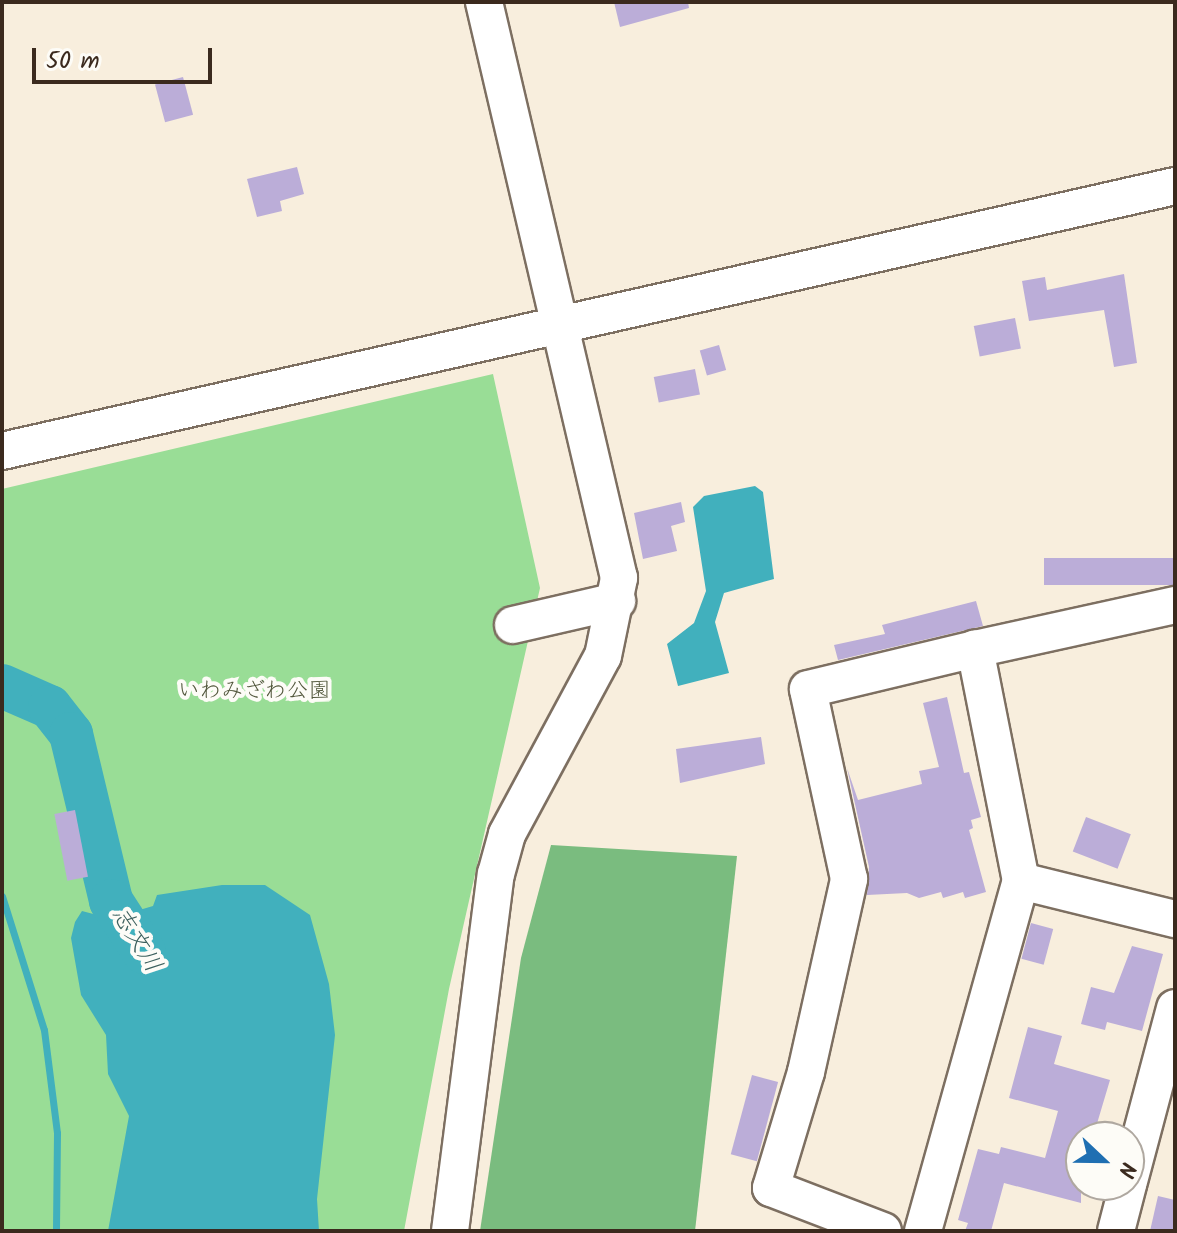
<!DOCTYPE html>
<meta charset="utf-8">
<style>
body{margin:0}
#map{position:relative;width:1177px;height:1233px;overflow:hidden;background:#f8eedd;font-family:Kalam,"Klee One",sans-serif}
div>[style]{position:absolute}
.green>*{inset:0;background:#99dd96}
.forest>*{inset:0;background:#7abc7f}
.water>*{inset:0;background:#41b0bd}
.stream>*{height:7px;margin:-3.5px;padding:0 3.5px;transform-origin:3.5px;border-radius:3.5px;background:#41b0bd}
.river>*{height:44px;margin:-22px;padding:0 22px;transform-origin:22px;border-radius:22px;background:#41b0bd}
.building>*{inset:0;background:#bbadd8;transform-origin:0 0}
.roads{filter:drop-shadow(2px 0 #7d6f61) drop-shadow(-2px 0 #7d6f61) drop-shadow(0 2px #7d6f61) drop-shadow(0 -2px #7d6f61)}
.minor>*{height:36px;margin:-18px;padding:0 18px;transform-origin:18px;border-radius:18px;background:#fff}
span{translate:-50% -50%;white-space:nowrap;text-align:center;line-height:1.15;-webkit-text-stroke:8px #fdfcf7;paint-order:stroke}
.park-label{font-size:22px;color:#52573c}
.water-label{font-size:24px;color:#3d605e;font-style:italic}
.frame{position:absolute;inset:0;border:4px solid #3b2a1e;pointer-events:none}
.north{position:absolute;left:1065px;top:1121px;width:80px;height:80px;box-sizing:border-box;background:#fdfcf7;border:2px solid #afa8a0;border-radius:50%;rotate:112deg;font-size:22px;font-weight:700;line-height:32px;text-align:center;color:#3b2a1e}
.north::after{content:'';display:block;margin:auto;width:28px;height:36px;background:#1f6fb2;clip-path:polygon(50% 0,100% 100%,50% 72%,0 100%)}
.scale{position:absolute;left:32px;top:48px;width:180px;height:36px;box-sizing:border-box;border:4px solid #3b2a1e;border-top:0;padding-left:10px;font-size:24px;line-height:28px;white-space:nowrap;color:#3b2a1e;-webkit-text-stroke:6px #fdfcf7;paint-order:stroke}
</style>
<div id="map">
<div class="green">
<i style="clip-path:polygon(493px 374px,540px 588px,449px 989px,404px 1231px,2px 1231px,2px 489px)"></i>
</div>
<div class="forest">
<i style="clip-path:polygon(551px 845px,737px 856px,695px 1231px,480px 1231px,521px 958px)"></i>
</div>
<div class="water">
<i style="clip-path:polygon(755px 486px,763px 492px,774px 579px,724px 593px,715px 622px,729px 673px,678px 686px,667px 644px,694px 623px,706px 591px,693px 507px,704px 496px)"></i>
<i style="clip-path:polygon(222px 885px,265px 885px,310px 915px,329px 984px,335px 1035px,317px 1199px,319px 1231px,108px 1231px,129px 1116px,108px 1074px,106px 1035px,81px 995px,71px 938px,75px 922px,82px 911px,97px 915px,97px 901px,129px 902px,136px 911px,153px 906px,157px 895px)"></i>
</div>
<div class="stream">
<i style="left:2px;top:896px;width:140px;rotate:72.6deg"></i>
<i style="left:44px;top:1030px;width:104px;rotate:82.8deg"></i>
<i style="left:57px;top:1133px;width:98px;rotate:90.6deg"></i>
</div>
<div class="river">
<i style="left:2px;top:686px;width:52px;rotate:23.6deg"></i>
<i style="left:50px;top:707px;width:34px;rotate:52deg"></i>
<i style="left:71px;top:734px;width:172px;rotate:76.5deg"></i>
<i style="left:111px;top:901px;width:61px;rotate:57.1deg"></i>
</div>
<div class="building">
<i style="clip-path:polygon(614px 2px,688px 2px,689px 8px,620px 27px)"></i>
<i style="left:183px;top:77px;width:39px;height:29px;rotate:75deg"></i>
<i style="clip-path:polygon(297px 167px,304px 194px,280px 201px,282px 211px,257px 217px,247px 179px)"></i>
<i style="clip-path:polygon(1124px 274px,1137px 363px,1114px 367px,1104px 310px,1029px 321px,1022px 281px,1045px 277px,1047px 290px)"></i>
<i style="left:1015px;top:318px;width:31px;height:42px;rotate:79deg"></i>
<i style="left:719px;top:345px;width:26px;height:20px;rotate:74deg"></i>
<i style="left:695px;top:369px;width:26px;height:42px;rotate:79deg"></i>
<i style="clip-path:polygon(681px 502px,685px 522px,671px 526px,677px 551px,643px 559px,634px 513px)"></i>
<i style="left:1175px;top:558px;width:27px;height:131px;rotate:90deg"></i>
<i style="clip-path:polygon(976px 601px,983px 626px,838px 660px,834px 645px,885px 634px,882px 625px)"></i>
<i style="clip-path:polygon(947px 697px,964px 773px,969px 772px,981px 817px,971px 820px,973px 828px,969px 830px,986px 892px,965px 898px,963px 892px,943px 898px,941px 892px,919px 898px,907px 893px,867px 895px,869px 867px,847px 768px,858px 800px,922px 784px,919px 771px,939px 767px,923px 703px)"></i>
<i style="clip-path:polygon(761px 737px,765px 764px,680px 783px,676px 749px)"></i>
<i style="left:75px;top:810px;width:68px;height:21px;rotate:79deg"></i>
<i style="left:1086px;top:817px;width:48px;height:37px;rotate:21deg"></i>
<i style="left:1031px;top:923px;width:23px;height:37px;rotate:15deg"></i>
<i style="clip-path:polygon(1132px 946px,1163px 954px,1142px 1031px,1107px 1022px,1105px 1030px,1081px 1024px,1091px 987px,1114px 993px)"></i>
<i style="clip-path:polygon(1028px 1027px,1062px 1036px,1054px 1064px,1110px 1080px,1093px 1137px,1081px 1137px,1081px 1203px,1004px 1183px,991px 1231px,965px 1231px,968px 1223px,958px 1220px,978px 1149px,999px 1154px,1001px 1147px,1045px 1158px,1058px 1111px,1009px 1098px)"></i>
<i style="left:752px;top:1075px;width:27px;height:82px;rotate:15deg"></i>
<i style="clip-path:polygon(1158px 1196px,1175px 1200px,1175px 1231px,1150px 1231px)"></i>
</div>
<div class="roads">
<div class="minor">
<i style="left:2px;top:451px;width:1203px;rotate:-12.73deg"></i>
<i style="left:513px;top:625px;width:107px;rotate:-13deg"></i>
<i style="left:1021px;top:881px;width:159px;rotate:13.9deg"></i>
<i style="left:1129px;top:1181px;width:179px;rotate:-75.1deg"></i>
<i style="left:450px;top:1231px;width:360px;rotate:-82.7deg"></i>
<i style="left:496px;top:874px;width:41px;rotate:-74.6deg"></i>
<i style="left:507px;top:834px;width:202px;rotate:-61.7deg"></i>
<i style="left:603px;top:656px;width:80px;rotate:-78.4deg"></i>
<i style="left:619px;top:578px;width:592px;rotate:-103.19deg"></i>
<i style="left:883px;top:1231px;width:120px;rotate:-159deg"></i>
<i style="left:771px;top:1188px;width:121px;rotate:-73.2deg"></i>
<i style="left:806px;top:1072px;width:198px;rotate:-77.4deg"></i>
<i style="left:849px;top:879px;width:194px;rotate:-102.2deg"></i>
<i style="left:808px;top:689px;width:172px;rotate:-13.5deg"></i>
<i style="left:923px;top:1231px;width:363px;rotate:-74.4deg"></i>
<i style="left:1021px;top:881px;width:237px;rotate:-101.2deg"></i>
<i style="left:975px;top:649px;width:205px;rotate:-12.4deg"></i>
<i style="left:1116px;top:1231px;width:48px;rotate:-75.4deg"></i>
</div>
</div>
<div class="park-label">
<span style="left:254px;top:692px">いわみざわ公園</span>
</div>
<div class="water-label">
<span style="left:136px;top:940px;rotate:58deg">志文川</span>
</div>
<div class="frame"></div>
<div class="north">N</div>
<div class="scale">50 m</div>
</div>
